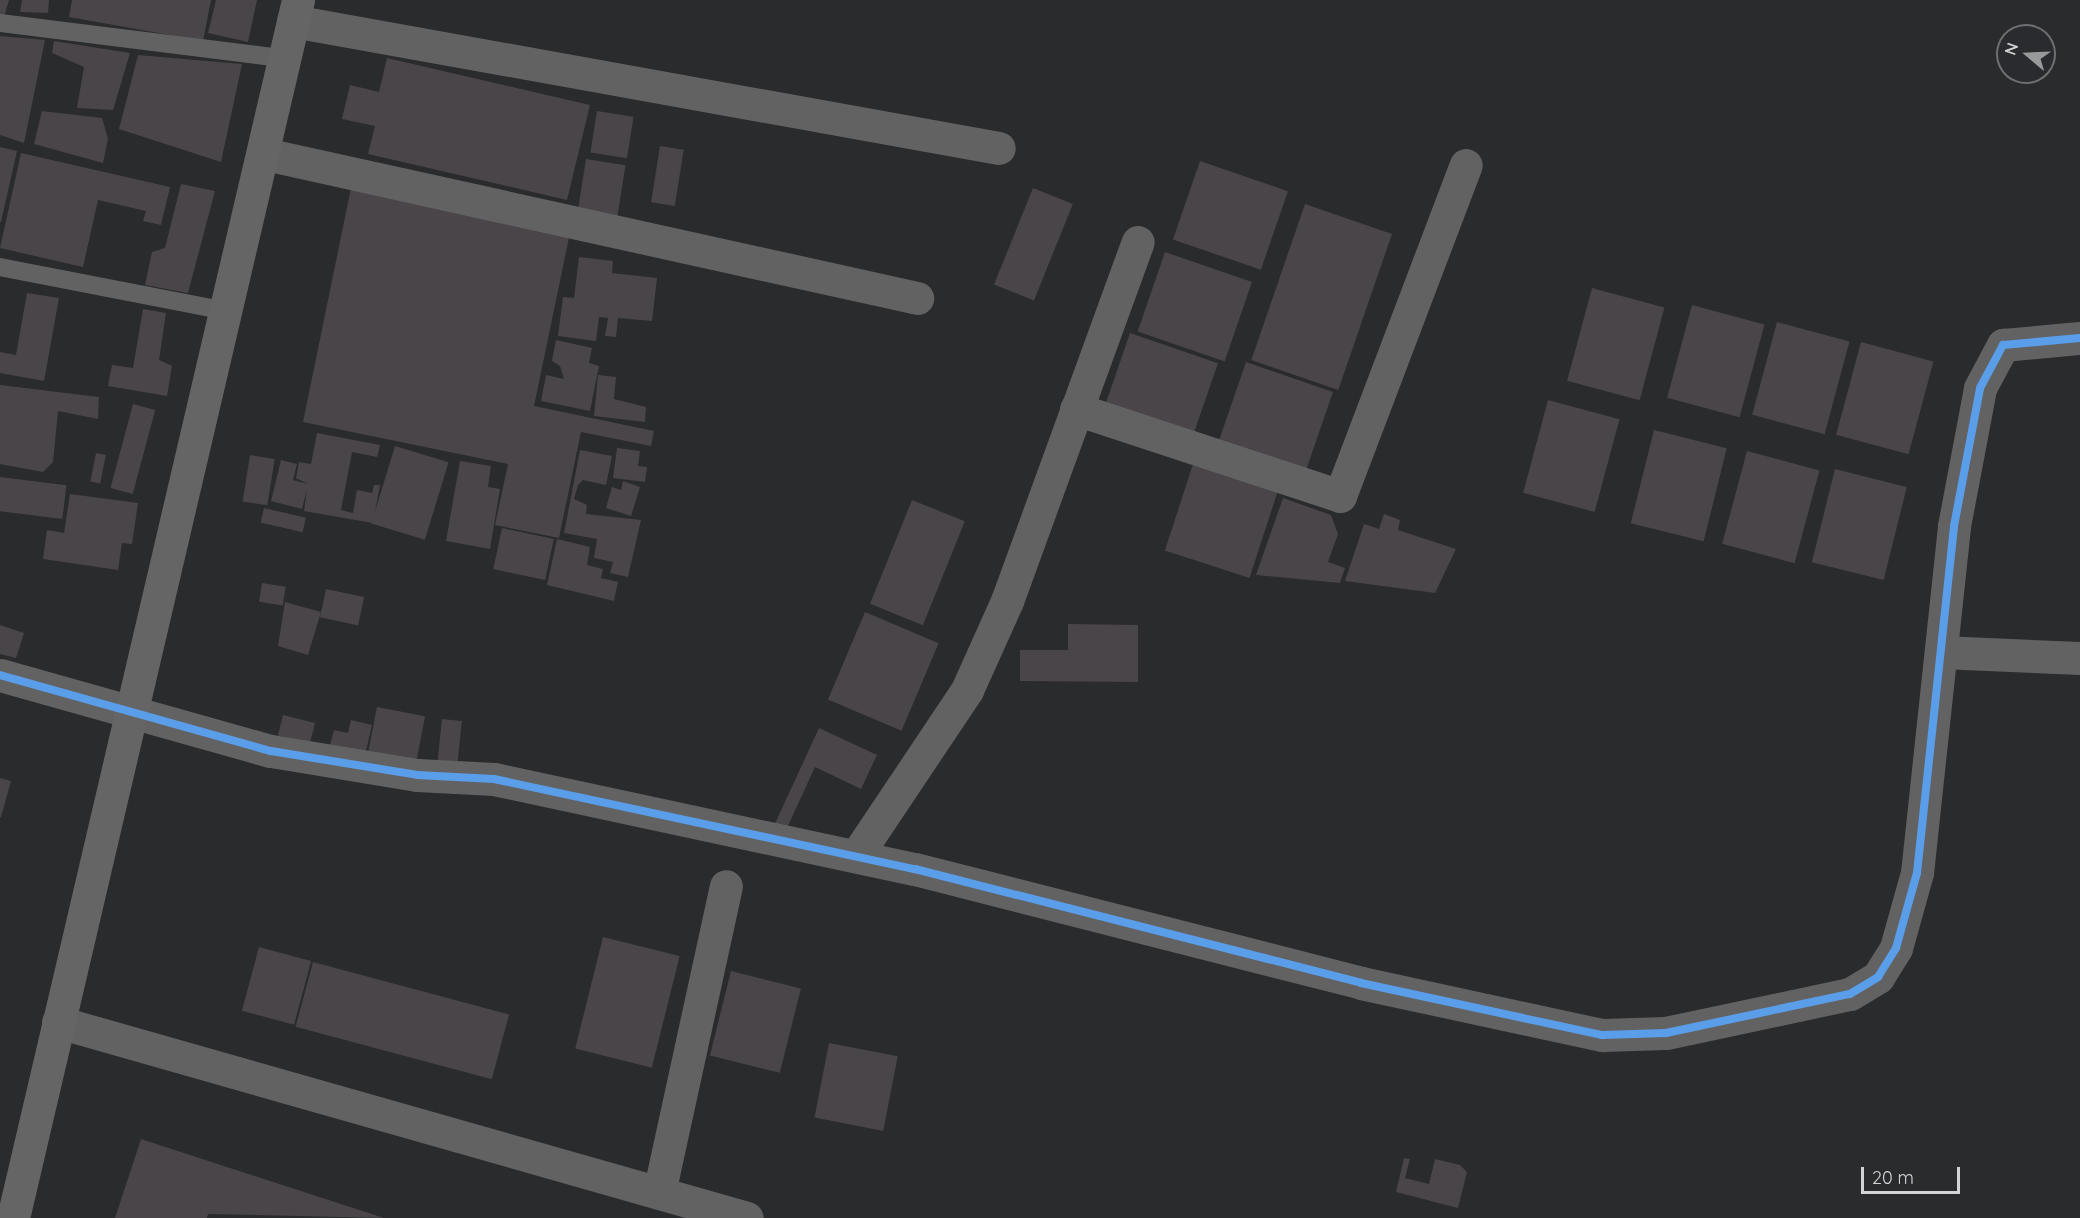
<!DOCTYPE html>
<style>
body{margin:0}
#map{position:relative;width:2080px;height:1218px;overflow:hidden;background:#2a2b2d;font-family:Quicksand,sans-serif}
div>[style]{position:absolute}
.building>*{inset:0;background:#494549;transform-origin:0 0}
.service>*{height:18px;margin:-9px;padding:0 9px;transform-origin:9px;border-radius:9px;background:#636263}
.minor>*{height:33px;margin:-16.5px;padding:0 16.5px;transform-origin:16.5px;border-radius:16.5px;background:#636263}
.secondary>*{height:33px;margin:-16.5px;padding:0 16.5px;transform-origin:16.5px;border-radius:16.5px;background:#666565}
.cycleway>*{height:8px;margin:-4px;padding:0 4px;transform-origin:4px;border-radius:4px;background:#5a9eea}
span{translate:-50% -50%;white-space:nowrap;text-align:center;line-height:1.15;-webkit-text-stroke:6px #292b2e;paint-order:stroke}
.north{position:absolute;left:1996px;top:24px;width:60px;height:60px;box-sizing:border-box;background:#292b2e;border:2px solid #6d6f71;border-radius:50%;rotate:289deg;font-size:16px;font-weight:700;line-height:24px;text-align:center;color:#d2d4d6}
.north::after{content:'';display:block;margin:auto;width:21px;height:27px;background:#97999b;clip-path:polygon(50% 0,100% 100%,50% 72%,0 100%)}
.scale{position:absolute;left:1861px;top:1167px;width:99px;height:27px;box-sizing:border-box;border:3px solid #d2d4d6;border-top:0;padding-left:8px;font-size:18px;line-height:21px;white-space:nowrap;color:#d2d4d6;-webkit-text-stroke:4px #292b2e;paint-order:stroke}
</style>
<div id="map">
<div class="building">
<i style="clip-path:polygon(0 0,9px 0,4px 17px,0 16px)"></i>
<i style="clip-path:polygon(22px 0,49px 0,48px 13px,20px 12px)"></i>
<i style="clip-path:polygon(72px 0,211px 0,203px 41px,69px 17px)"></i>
<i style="clip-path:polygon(216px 0,257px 0,248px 42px,208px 33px)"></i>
<i style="clip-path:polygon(0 36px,45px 40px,24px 143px,0 135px)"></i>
<i style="clip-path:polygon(54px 41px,130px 53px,113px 110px,77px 108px,84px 67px,52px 53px)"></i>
<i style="clip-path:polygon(138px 55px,242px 64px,221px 162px,119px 129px)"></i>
<i style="clip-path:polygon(387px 58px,590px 105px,567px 200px,368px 154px,375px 126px,342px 119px,350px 85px,379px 92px)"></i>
<i style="clip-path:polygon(42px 111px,102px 118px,108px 139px,103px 163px,34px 144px)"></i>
<i style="left:597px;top:111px;width:37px;height:42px;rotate:9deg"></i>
<i style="left:660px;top:146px;width:24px;height:57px;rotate:9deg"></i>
<i style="clip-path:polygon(0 147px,17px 151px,1px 222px,0 222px)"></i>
<i style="clip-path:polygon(21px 153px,170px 187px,161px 225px,143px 221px,146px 211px,98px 200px,83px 267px,0 248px)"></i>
<i style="left:586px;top:159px;width:40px;height:52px;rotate:9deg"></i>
<i style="left:1200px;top:161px;width:93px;height:83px;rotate:19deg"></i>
<i style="clip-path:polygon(181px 184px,215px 191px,188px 293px,145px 285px,152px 252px,165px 248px)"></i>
<i style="clip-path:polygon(351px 188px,570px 233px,534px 406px,654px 431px,651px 446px,581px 432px,559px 538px,495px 525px,508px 464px,303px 422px)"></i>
<i style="left:1033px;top:188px;width:43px;height:104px;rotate:22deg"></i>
<i style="left:1305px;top:204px;width:92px;height:165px;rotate:19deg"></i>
<i style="left:1165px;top:252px;width:92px;height:84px;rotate:19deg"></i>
<i style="clip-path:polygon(579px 257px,613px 261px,612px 273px,657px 278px,652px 321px,618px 318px,616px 337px,605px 336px,608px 318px,599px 317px,596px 341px,558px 336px,563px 297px,574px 298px)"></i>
<i style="left:1592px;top:288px;width:75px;height:96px;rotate:15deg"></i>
<i style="clip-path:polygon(27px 293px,59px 298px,44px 381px,0 373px,0 352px,16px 355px)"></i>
<i style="left:1692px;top:305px;width:75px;height:96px;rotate:15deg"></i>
<i style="clip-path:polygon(143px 309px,166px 313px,159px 360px,172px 366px,167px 396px,108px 386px,112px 365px,133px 368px)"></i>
<i style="left:1777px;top:322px;width:75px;height:96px;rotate:15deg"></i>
<i style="left:1130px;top:333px;width:93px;height:83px;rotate:19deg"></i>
<i style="clip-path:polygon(556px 340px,592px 348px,589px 363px,599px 366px,590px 411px,541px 401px,546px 375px,564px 379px,560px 366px,552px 361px)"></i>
<i style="left:1861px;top:342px;width:75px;height:96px;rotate:15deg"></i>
<i style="left:1246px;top:362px;width:92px;height:84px;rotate:19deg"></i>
<i style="clip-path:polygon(598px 375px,616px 377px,614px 399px,646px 407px,645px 422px,594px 416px)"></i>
<i style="clip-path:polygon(0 385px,99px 397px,98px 419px,58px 411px,53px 462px,43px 472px,0 464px)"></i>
<i style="left:1548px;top:400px;width:74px;height:96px;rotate:15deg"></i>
<i style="left:133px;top:404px;width:23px;height:87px;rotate:15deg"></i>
<i style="left:1654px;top:430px;width:75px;height:96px;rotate:14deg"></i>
<i style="clip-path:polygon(317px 433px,380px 445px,377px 457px,352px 452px,341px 510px,353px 513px,357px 490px,372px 493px,374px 485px,380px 485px,373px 523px,304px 511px,307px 489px,302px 509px,271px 501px,281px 460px,297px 464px,293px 480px,308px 484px,296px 478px,299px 462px,311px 464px)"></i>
<i style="left:395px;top:446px;width:56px;height:81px;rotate:17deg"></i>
<i style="clip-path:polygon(617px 448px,640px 451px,638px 466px,647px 467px,645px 482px,613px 478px)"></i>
<i style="clip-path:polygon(580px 450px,612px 456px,606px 485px,583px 480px,578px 485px,574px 499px,587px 505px,586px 514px,641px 520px,628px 577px,610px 573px,613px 562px,594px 558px,597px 539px,564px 533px)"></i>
<i style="left:1747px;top:451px;width:75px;height:96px;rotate:15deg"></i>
<i style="left:96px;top:453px;width:10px;height:29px;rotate:11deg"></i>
<i style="left:250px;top:455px;width:25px;height:47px;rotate:9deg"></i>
<i style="clip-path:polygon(460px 461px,491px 466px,488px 487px,500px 489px,490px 549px,446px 541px)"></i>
<i style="left:1193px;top:464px;width:89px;height:91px;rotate:18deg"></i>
<i style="left:1835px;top:469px;width:74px;height:96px;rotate:14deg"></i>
<i style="left:0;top:477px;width:67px;height:34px;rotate:7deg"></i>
<i style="clip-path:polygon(623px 481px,640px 487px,631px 516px,606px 508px,612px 487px,621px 490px)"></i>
<i style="clip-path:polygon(70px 494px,138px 503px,132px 544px,122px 543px,118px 570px,43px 559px,47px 530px,64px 533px)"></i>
<i style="clip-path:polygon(1283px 498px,1331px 515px,1338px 534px,1328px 562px,1345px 568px,1340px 583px,1256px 575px)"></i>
<i style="left:912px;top:500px;width:57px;height:112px;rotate:22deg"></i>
<i style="left:264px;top:508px;width:43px;height:15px;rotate:13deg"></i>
<i style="clip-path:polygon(1384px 514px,1400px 520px,1398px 530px,1456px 549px,1435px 593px,1345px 581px,1364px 524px,1379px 529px)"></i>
<i style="left:502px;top:528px;width:53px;height:42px;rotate:12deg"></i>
<i style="clip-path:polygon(557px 539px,590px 547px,587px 565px,603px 569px,601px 578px,618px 582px,614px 601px,547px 585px)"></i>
<i style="left:262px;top:583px;width:24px;height:19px;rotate:9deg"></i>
<i style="left:326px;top:589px;width:39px;height:29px;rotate:12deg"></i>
<i style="clip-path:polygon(285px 602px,321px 612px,308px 655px,278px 646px)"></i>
<i style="left:865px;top:612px;width:80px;height:95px;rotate:23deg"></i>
<i style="clip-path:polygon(1068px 624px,1138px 625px,1138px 682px,1020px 681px,1020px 650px,1068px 650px)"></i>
<i style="clip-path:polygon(0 625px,24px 633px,16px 658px,0 654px)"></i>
<i style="left:377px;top:707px;width:49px;height:49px;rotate:11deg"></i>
<i style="left:283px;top:715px;width:33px;height:21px;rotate:14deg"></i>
<i style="left:442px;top:719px;width:20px;height:47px;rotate:6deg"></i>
<i style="clip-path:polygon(351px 720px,372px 725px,365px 755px,330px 745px,334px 730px,348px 733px)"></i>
<i style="clip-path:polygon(819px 728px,877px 755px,861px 789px,815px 767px,786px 830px,772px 830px)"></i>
<i style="clip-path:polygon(0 778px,11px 781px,1px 817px,0 817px)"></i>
<i style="left:603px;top:937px;width:79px;height:115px;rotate:14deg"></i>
<i style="left:259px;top:947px;width:54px;height:66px;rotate:15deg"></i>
<i style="left:313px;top:962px;width:203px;height:67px;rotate:15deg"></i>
<i style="left:731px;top:971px;width:72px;height:87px;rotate:14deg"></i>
<i style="left:829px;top:1043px;width:70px;height:76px;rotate:11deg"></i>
<i style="clip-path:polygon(141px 1139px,384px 1218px,208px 1214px,207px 1218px,115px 1218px)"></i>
<i style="clip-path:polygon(1404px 1158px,1410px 1159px,1405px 1178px,1429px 1184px,1435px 1159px,1460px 1165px,1467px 1172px,1458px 1208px,1396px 1192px)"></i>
</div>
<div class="service">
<i style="left:0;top:23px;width:289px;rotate:7.1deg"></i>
<i style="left:0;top:267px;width:230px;rotate:11deg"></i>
</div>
<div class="minor">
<i style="left:293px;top:21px;width:717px;rotate:10.2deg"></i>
<i style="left:265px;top:154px;width:668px;rotate:12.45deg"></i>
<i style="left:1076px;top:409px;width:278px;rotate:18.2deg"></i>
<i style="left:1340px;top:496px;width:354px;rotate:-69.2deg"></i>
<i style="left:1941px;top:652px;width:139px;rotate:2.5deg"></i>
<i style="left:0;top:675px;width:281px;rotate:15.7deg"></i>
<i style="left:271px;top:751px;width:148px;rotate:9.3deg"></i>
<i style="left:417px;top:775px;width:77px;rotate:3deg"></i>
<i style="left:494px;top:779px;width:431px;rotate:12.1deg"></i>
<i style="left:915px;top:869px;width:460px;rotate:14.3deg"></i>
<i style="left:1361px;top:983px;width:247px;rotate:12.2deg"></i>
<i style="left:1602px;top:1035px;width:64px;rotate:-1.8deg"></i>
<i style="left:1666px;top:1033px;width:188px;rotate:-12deg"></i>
<i style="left:1850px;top:994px;width:33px;rotate:-31deg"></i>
<i style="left:1878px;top:977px;width:34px;rotate:-58deg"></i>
<i style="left:1896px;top:948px;width:78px;rotate:-74.4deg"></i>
<i style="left:1917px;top:873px;width:349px;rotate:-83.9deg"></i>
<i style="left:1954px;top:526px;width:140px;rotate:-79.3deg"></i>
<i style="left:1980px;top:388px;width:49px;rotate:-61.9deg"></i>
<i style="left:2003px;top:345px;width:77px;rotate:-5.2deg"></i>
<i style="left:856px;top:856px;width:200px;rotate:-56.2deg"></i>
<i style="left:967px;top:690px;width:98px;rotate:-65.8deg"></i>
<i style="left:1007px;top:601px;width:382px;rotate:-70deg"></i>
<i style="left:58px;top:1022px;width:716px;rotate:15.88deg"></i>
<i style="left:659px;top:1193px;width:314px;rotate:-77.7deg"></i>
</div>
<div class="secondary">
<i style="left:13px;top:1218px;width:1251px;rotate:-76.83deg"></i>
</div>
<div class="cycleway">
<i style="left:0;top:675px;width:281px;rotate:15.7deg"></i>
<i style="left:271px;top:751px;width:148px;rotate:9.3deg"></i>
<i style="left:417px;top:775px;width:77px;rotate:3deg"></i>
<i style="left:494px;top:779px;width:431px;rotate:12.1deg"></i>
<i style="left:915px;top:869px;width:460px;rotate:14.3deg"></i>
<i style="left:1361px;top:983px;width:247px;rotate:12.2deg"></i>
<i style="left:1602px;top:1035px;width:64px;rotate:-1.8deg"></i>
<i style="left:1666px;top:1033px;width:188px;rotate:-12deg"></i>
<i style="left:1850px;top:994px;width:33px;rotate:-31deg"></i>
<i style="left:1878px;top:977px;width:34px;rotate:-58deg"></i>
<i style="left:1896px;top:948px;width:78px;rotate:-74.4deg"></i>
<i style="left:1917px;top:873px;width:349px;rotate:-83.9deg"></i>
<i style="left:1954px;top:526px;width:140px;rotate:-79.3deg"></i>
<i style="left:1980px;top:388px;width:49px;rotate:-61.9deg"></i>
<i style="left:2003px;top:345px;width:77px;rotate:-5.2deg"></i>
</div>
<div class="north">N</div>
<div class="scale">20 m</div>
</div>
